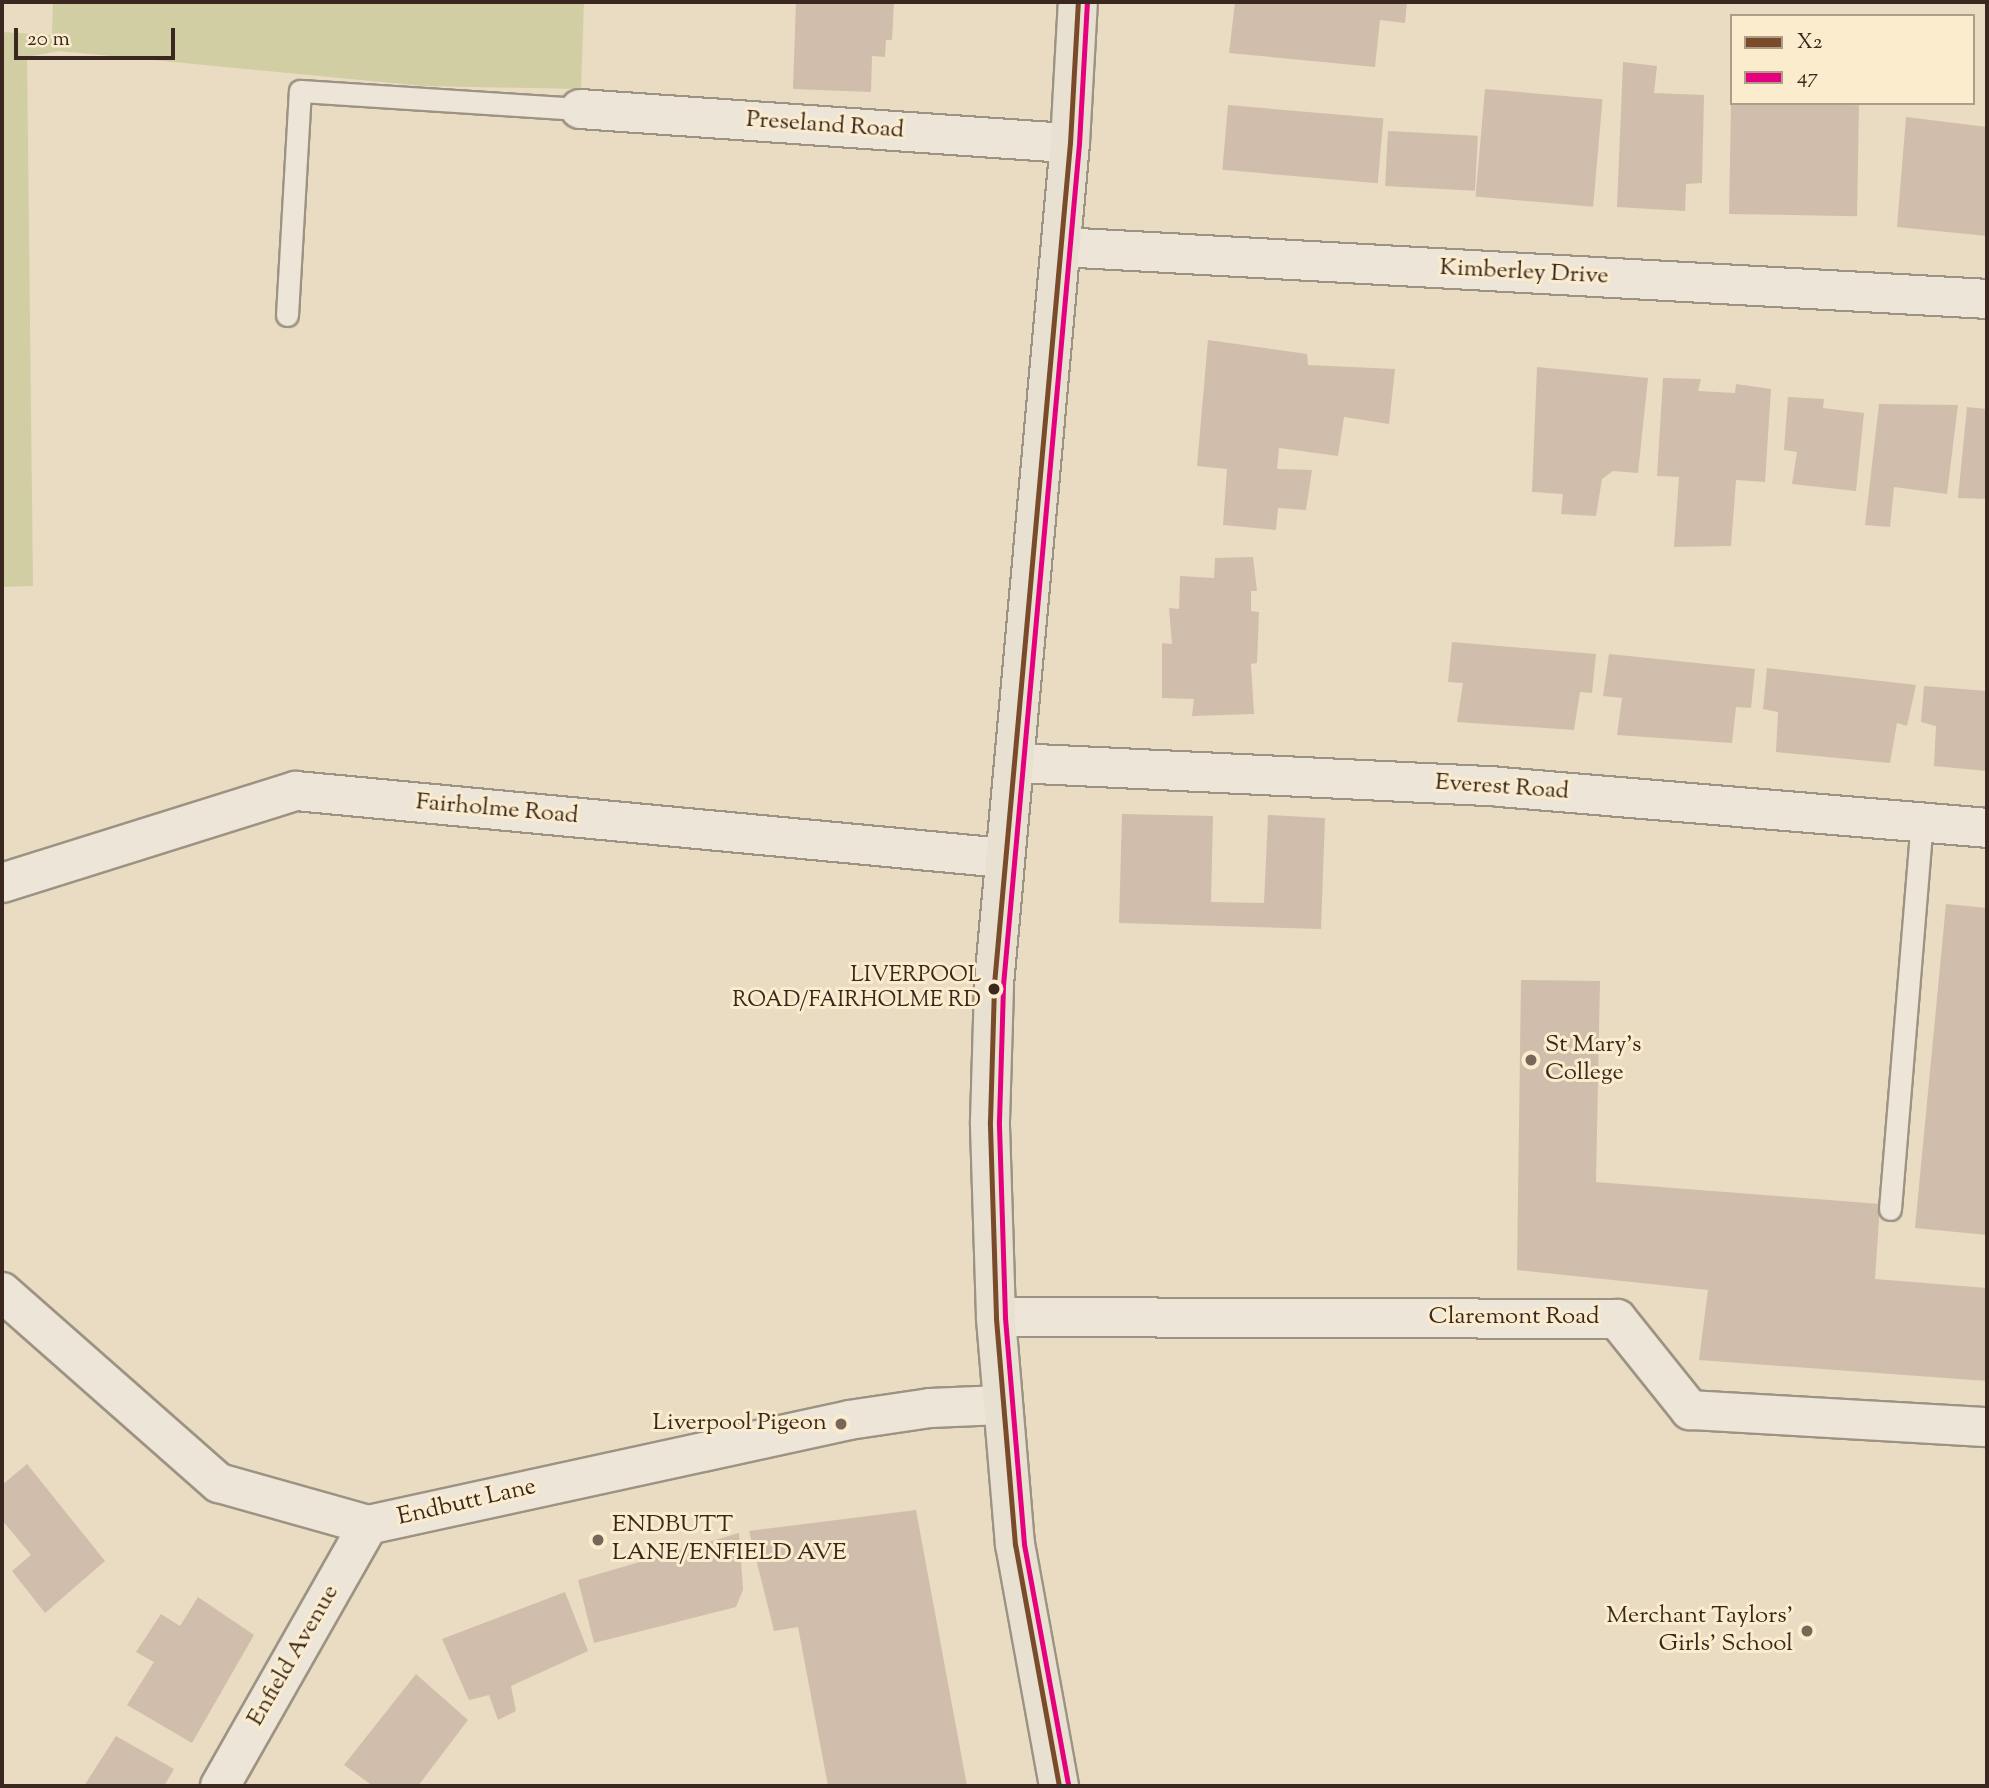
<!DOCTYPE html>
<style>
body{margin:0}
#map{position:relative;width:1989px;height:1788px;overflow:hidden;background:#e9dcc2;font-family:"Sorts Mill Goudy",serif}
div>[style]{position:absolute}
.green>*{inset:0;background:#d2cea3}
.building>*{inset:0;background:#d1bdab;transform-origin:0 0}
.roads{filter:drop-shadow(2px 0 #9d9383) drop-shadow(-2px 0 #9d9383) drop-shadow(0 2px #9d9383) drop-shadow(0 -2px #9d9383)}
.service>*{height:21px;margin:-10.5px;padding:0 10.5px;transform-origin:10.5px;border-radius:10.5px;background:#ece5d8}
.minor>*{height:38px;margin:-19px;padding:0 19px;transform-origin:19px;border-radius:19px;background:#ece5d8}
.trunk>*{height:38px;margin:-19px;padding:0 19px;transform-origin:19px;border-radius:19px;background:#e8e1d1}
.bus-1>*{height:5px;margin:-2.5px;padding:0 2.5px;transform-origin:2.5px;border-radius:2.5px;background:#7a4b2a}
.bus-2>*{height:5px;margin:-2.5px;padding:0 2.5px;transform-origin:2.5px;border-radius:2.5px;background:#e5007d}
.dots>*{width:19px;height:19px;translate:-50% -50%;box-sizing:border-box;border:4px solid #fbeccd;border-radius:50%}
span{translate:-50% -50%;white-space:nowrap;text-align:center;line-height:1.15;-webkit-text-stroke:6px #fbeccd;paint-order:stroke}
.bus-label{font-size:22px;color:#3a2820}
.right{translate:-100% -50%;text-align:right}
.street-label{font-size:24px;color:#3a2820}
.poi-label{font-size:24px;color:#3a2820}
.left{translate:0 -50%;text-align:left}
.frame{position:absolute;inset:0;border:4px solid #3a2820;pointer-events:none}
.legend{position:absolute;left:1730px;top:14px;width:245px;height:91px;box-sizing:border-box;background:#fbeccd;border:2px solid #ae9e88;margin:0;padding:9px 12px;list-style:none;font-size:21px;color:#3a2820}
.legend li{display:flex;align-items:center;gap:14px;height:35px}
.legend b{width:35px;border:2px solid #ae9e88}
.scale{position:absolute;left:14px;top:28px;width:161px;height:32px;box-sizing:border-box;border:4px solid #3a2820;border-top:0;padding-left:9px;font-size:21px;line-height:24px;white-space:nowrap;color:#3a2820;-webkit-text-stroke:5px #fbeccd;paint-order:stroke}
</style>
<div id="map">
<div class="green">
<i style="clip-path:polygon(53px 2px,584px 2px,581px 89px,424px 86px,59px 51px,27px 57px,33px 586px,2px 587px,2px 32px,52px 35px)"></i>
</div>
<div class="building">
<i style="clip-path:polygon(796px 2px,894px 2px,892px 40px,886px 40px,885px 57px,872px 56px,871px 92px,793px 89px)"></i>
<i style="clip-path:polygon(1235px 2px,1407px 2px,1405px 23px,1380px 20px,1375px 67px,1229px 53px)"></i>
<i style="clip-path:polygon(1623px 62px,1657px 66px,1654px 93px,1704px 95px,1702px 183px,1686px 184px,1685px 211px,1617px 207px)"></i>
<i style="left:1485px;top:89px;width:118px;height:108px;rotate:5deg"></i>
<i style="left:1731px;top:103px;width:128px;height:111px;rotate:1deg"></i>
<i style="left:1228px;top:105px;width:156px;height:65px;rotate:5deg"></i>
<i style="clip-path:polygon(1906px 117px,1987px 127px,1987px 236px,1897px 227px)"></i>
<i style="left:1388px;top:131px;width:90px;height:55px;rotate:3deg"></i>
<i style="clip-path:polygon(1208px 340px,1307px 354px,1308px 365px,1395px 369px,1389px 424px,1344px 417px,1338px 456px,1279px 448px,1277px 469px,1312px 470px,1306px 510px,1278px 508px,1276px 530px,1223px 525px,1227px 469px,1197px 466px)"></i>
<i style="clip-path:polygon(1537px 367px,1648px 378px,1638px 473px,1613px 471px,1602px 479px,1596px 516px,1561px 514px,1563px 494px,1532px 492px)"></i>
<i style="clip-path:polygon(1663px 378px,1701px 379px,1698px 391px,1735px 393px,1736px 384px,1771px 389px,1765px 482px,1736px 480px,1731px 546px,1674px 547px,1679px 477px,1657px 476px)"></i>
<i style="clip-path:polygon(1788px 397px,1824px 399px,1823px 408px,1864px 413px,1856px 491px,1792px 484px,1797px 452px,1784px 450px)"></i>
<i style="clip-path:polygon(1879px 404px,1958px 405px,1947px 494px,1894px 487px,1890px 527px,1865px 525px)"></i>
<i style="clip-path:polygon(1967px 407px,1987px 409px,1987px 499px,1958px 498px)"></i>
<i style="clip-path:polygon(1253px 557px,1257px 591px,1251px 591px,1251px 611px,1259px 612px,1257px 663px,1251px 664px,1254px 714px,1192px 716px,1194px 699px,1162px 698px,1162px 643px,1172px 644px,1169px 608px,1179px 609px,1180px 576px,1214px 578px,1215px 558px)"></i>
<i style="clip-path:polygon(1452px 642px,1596px 654px,1592px 693px,1580px 692px,1574px 730px,1457px 722px,1463px 683px,1448px 682px)"></i>
<i style="clip-path:polygon(1609px 654px,1755px 669px,1751px 708px,1736px 707px,1732px 743px,1617px 735px,1622px 698px,1603px 696px)"></i>
<i style="clip-path:polygon(1767px 668px,1916px 685px,1907px 726px,1897px 723px,1890px 763px,1776px 752px,1778px 712px,1763px 709px)"></i>
<i style="clip-path:polygon(1924px 686px,1987px 691px,1987px 771px,1934px 766px,1936px 726px,1921px 722px)"></i>
<i style="clip-path:polygon(1122px 814px,1213px 816px,1211px 902px,1264px 903px,1268px 815px,1325px 818px,1321px 929px,1119px 923px)"></i>
<i style="clip-path:polygon(1946px 904px,1987px 908px,1987px 1235px,1915px 1228px)"></i>
<i style="clip-path:polygon(1521px 980px,1600px 981px,1596px 1182px,1880px 1204px,1875px 1279px,1987px 1288px,1987px 1381px,1699px 1360px,1708px 1290px,1517px 1270px)"></i>
<i style="clip-path:polygon(27px 1464px,105px 1561px,45px 1613px,12px 1571px,31px 1555px,2px 1520px,2px 1485px)"></i>
<i style="clip-path:polygon(916px 1510px,967px 1786px,828px 1786px,798px 1627px,774px 1631px,749px 1531px)"></i>
<i style="clip-path:polygon(739px 1533px,743px 1590px,736px 1607px,594px 1643px,578px 1580px)"></i>
<i style="clip-path:polygon(565px 1592px,588px 1651px,511px 1686px,516px 1711px,498px 1720px,489px 1695px,469px 1700px,442px 1639px)"></i>
<i style="clip-path:polygon(198px 1597px,254px 1635px,192px 1743px,127px 1705px,154px 1662px,136px 1652px,161px 1614px,180px 1626px)"></i>
<i style="clip-path:polygon(416px 1674px,468px 1720px,418px 1786px,373px 1786px,344px 1765px)"></i>
<i style="clip-path:polygon(116px 1736px,174px 1769px,164px 1786px,84px 1786px)"></i>
</div>
<div class="roads">
<div class="service">
<i style="left:287px;top:315px;width:224px;rotate:-86.7deg"></i>
<i style="left:300px;top:91px;width:281px;rotate:3.7deg"></i>
<i style="left:1890px;top:1209px;width:389px;rotate:-85.3deg"></i>
</div>
<div class="minor">
<i style="left:580px;top:109px;width:491px;rotate:4deg"></i>
<i style="left:1061px;top:247px;width:927px;rotate:3.21deg"></i>
<i style="left:1016px;top:763px;width:485px;rotate:2.8deg"></i>
<i style="left:1500px;top:787px;width:489px;rotate:4.8deg"></i>
<i style="left:2px;top:883px;width:308px;rotate:-17.4deg"></i>
<i style="left:296px;top:791px;width:711px;rotate:5.41deg"></i>
<i style="left:2px;top:1292px;width:289px;rotate:41.4deg"></i>
<i style="left:219px;top:1483px;width:155px;rotate:15.7deg"></i>
<i style="left:368px;top:1525px;width:492px;rotate:-12.3deg"></i>
<i style="left:849px;top:1420px;width:82px;rotate:-8.4deg"></i>
<i style="left:930px;top:1408px;width:72px;rotate:-2.4deg"></i>
<i style="left:996px;top:1317px;width:621px;rotate:0.18deg"></i>
<i style="left:1617px;top:1319px;width:117px;rotate:51.3deg"></i>
<i style="left:1690px;top:1410px;width:297px;rotate:3.3deg"></i>
<i style="left:220px;top:1786px;width:300px;rotate:-60.4deg"></i>
</div>
<div class="trunk">
<i style="left:1059px;top:1786px;width:245px;rotate:-100.3deg"></i>
<i style="left:1015px;top:1545px;width:229px;rotate:-94.8deg"></i>
<i style="left:996px;top:1317px;width:196px;rotate:-91.8deg"></i>
<i style="left:990px;top:1121px;width:137px;rotate:-88.3deg"></i>
<i style="left:994px;top:984px;width:844px;rotate:-84.84deg"></i>
<i style="left:1070px;top:143px;width:141px;rotate:-86.8deg"></i>
</div>
</div>
<div class="bus-1">
<i style="left:1059px;top:1786px;width:245px;rotate:-100.3deg"></i>
<i style="left:1015px;top:1545px;width:229px;rotate:-94.8deg"></i>
<i style="left:996px;top:1317px;width:196px;rotate:-91.8deg"></i>
<i style="left:990px;top:1121px;width:137px;rotate:-88.3deg"></i>
<i style="left:994px;top:984px;width:844px;rotate:-84.84deg"></i>
<i style="left:1070px;top:143px;width:141px;rotate:-86.8deg"></i>
</div>
<div class="bus-2">
<i style="left:1068px;top:1784px;width:244px;rotate:-100.4deg"></i>
<i style="left:1024px;top:1544px;width:228px;rotate:-94.8deg"></i>
<i style="left:1005px;top:1317px;width:196px;rotate:-91.8deg"></i>
<i style="left:999px;top:1121px;width:136px;rotate:-88.3deg"></i>
<i style="left:1003px;top:985px;width:844px;rotate:-84.84deg"></i>
<i style="left:1079px;top:144px;width:142px;rotate:-86.8deg"></i>
</div>
<div class="dots">
<i style="left:994px;top:989px;background:#3a2820"></i>
<i style="left:1531px;top:1060px;background:#776759"></i>
<i style="left:841px;top:1424px;background:#776759"></i>
<i style="left:598px;top:1540px;background:#776759"></i>
<i style="left:1807px;top:1631px;background:#776759"></i>
</div>
<div class="bus-label">
<span class="right" style="left:981px;top:989px">LIVERPOOL<br>ROAD/FAIRHOLME RD</span>
</div>
<div class="street-label">
<span style="left:825px;top:126px;rotate:4deg">Preseland Road</span>
<span style="left:1524px;top:273px;rotate:3deg">Kimberley Drive</span>
<span style="left:1502px;top:788px;rotate:4deg">Everest Road</span>
<span style="left:497px;top:810px;rotate:5deg">Fairholme Road</span>
<span style="left:1514px;top:1318px">Claremont Road</span>
<span style="left:467px;top:1503px;rotate:-13deg">Endbutt Lane</span>
<span style="left:294px;top:1656px;rotate:-60deg">Enfield Avenue</span>
</div>
<div class="poi-label">
<span class="left" style="left:1545px;top:1060px">St Mary's<br>College</span>
<span class="right" style="left:827px;top:1424px">Liverpool Pigeon</span>
<span class="left" style="left:612px;top:1540px">ENDBUTT<br>LANE/ENFIELD AVE</span>
<span class="right" style="left:1793px;top:1631px">Merchant Taylors'<br>Girls' School</span>
</div>
<div class="frame"></div>
<ul class="legend">
<li><b style="height:9px;background:#7a4b2a"></b>X2</li>
<li><b style="height:9px;background:#e5007d"></b>47</li>
</ul>
<div class="scale">20 m</div>
</div>
